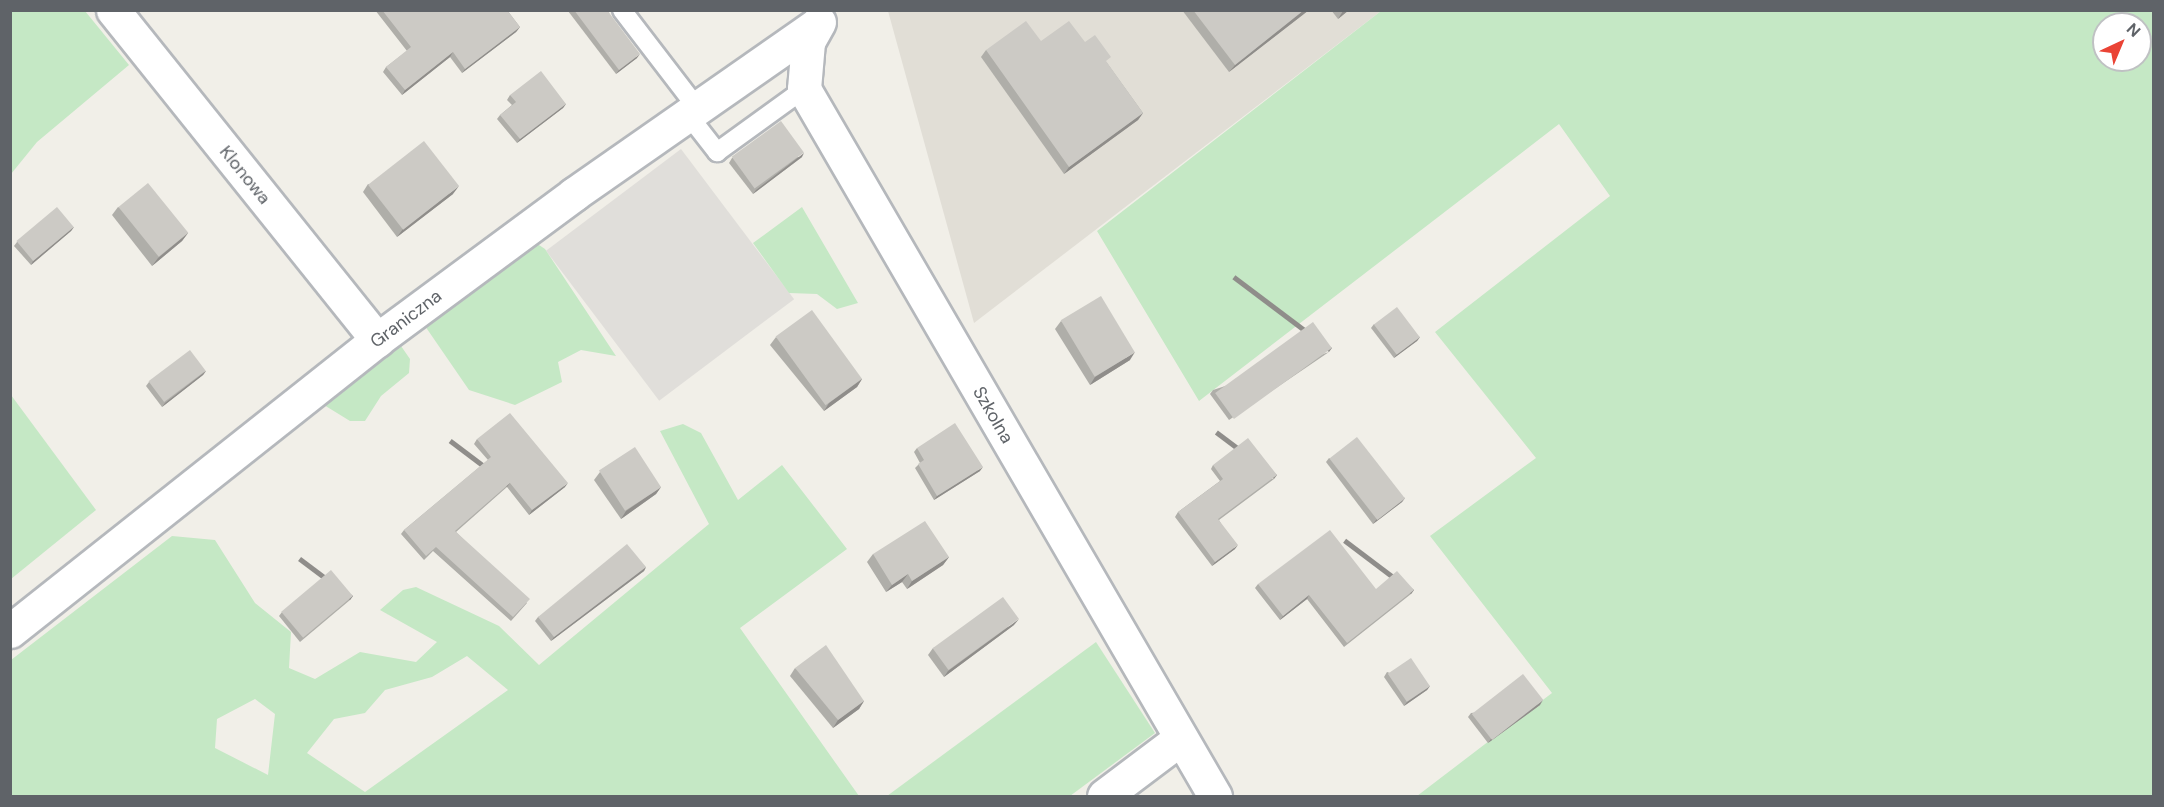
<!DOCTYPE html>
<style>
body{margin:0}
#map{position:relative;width:2164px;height:807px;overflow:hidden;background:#f1efe8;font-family:"DM Sans",sans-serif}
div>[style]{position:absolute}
.industrial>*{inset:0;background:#e0deda;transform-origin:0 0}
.education>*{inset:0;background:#e1ded6}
.green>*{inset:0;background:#c5e8c5}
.roads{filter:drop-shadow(2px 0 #b5b8bc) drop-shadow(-2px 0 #b5b8bc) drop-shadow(0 2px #b5b8bc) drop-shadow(0 -2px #b5b8bc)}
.service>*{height:18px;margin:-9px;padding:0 9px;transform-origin:9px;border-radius:9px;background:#fff}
.minor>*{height:33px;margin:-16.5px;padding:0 16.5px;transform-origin:16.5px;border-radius:16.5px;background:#fff}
.wall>*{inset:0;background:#afaea9}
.shaded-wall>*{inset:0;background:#8f8d8a;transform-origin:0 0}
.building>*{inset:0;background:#cccac5;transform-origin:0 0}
span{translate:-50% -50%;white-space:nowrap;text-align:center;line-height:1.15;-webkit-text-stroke:5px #fff;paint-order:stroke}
.street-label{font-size:18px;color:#5f6368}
.frame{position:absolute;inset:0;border:12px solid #5f6368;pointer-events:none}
.north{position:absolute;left:2092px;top:12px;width:60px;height:60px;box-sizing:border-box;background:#fff;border:2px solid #bfc1c3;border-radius:50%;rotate:44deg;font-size:16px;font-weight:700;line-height:24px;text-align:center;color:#5f6368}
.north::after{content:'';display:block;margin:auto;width:21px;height:27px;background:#ea4335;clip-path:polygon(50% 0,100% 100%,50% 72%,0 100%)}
</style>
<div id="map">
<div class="industrial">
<i style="left:681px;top:149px;width:188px;height:169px;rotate:53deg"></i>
</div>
<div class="education">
<i style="clip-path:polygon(888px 11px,1381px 11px,974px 323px)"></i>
</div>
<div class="green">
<i style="clip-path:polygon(11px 10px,85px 11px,129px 65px,37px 142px,11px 174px)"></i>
<i style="clip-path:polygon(evenodd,1381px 11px,2153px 11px,2153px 796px,1417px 796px,1552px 693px,1430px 536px,1536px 458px,1435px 332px,1610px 196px,1559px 124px,1199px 401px,1097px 231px,1381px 11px,2104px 24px,2140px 24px,2140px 60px,2104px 60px,2104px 24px)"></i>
<i style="clip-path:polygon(802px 207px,858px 303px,837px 309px,817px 294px,789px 293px,753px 243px)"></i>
<i style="clip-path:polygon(533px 241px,545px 249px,616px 356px,581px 350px,558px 362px,562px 382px,515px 405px,469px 390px,425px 326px)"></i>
<i style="clip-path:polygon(401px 346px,410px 359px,409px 373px,381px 396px,365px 421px,350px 421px,324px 405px)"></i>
<i style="clip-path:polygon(11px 395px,96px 510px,11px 579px,10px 396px)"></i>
<i style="clip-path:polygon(evenodd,683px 424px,701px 433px,738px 500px,782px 465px,847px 549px,740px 628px,859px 796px,11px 796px,11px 660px,172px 536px,215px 540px,255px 603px,291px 632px,289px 668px,315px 679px,360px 652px,416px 662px,437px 642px,380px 610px,403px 590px,416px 587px,499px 626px,539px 665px,709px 524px,660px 431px,683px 424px,467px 656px,508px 690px,365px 792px,307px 753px,334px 719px,365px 713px,385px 690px,432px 677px,467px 656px,683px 424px,255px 699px,275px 714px,268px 775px,215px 748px,217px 719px,255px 699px)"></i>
<i style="clip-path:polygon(1096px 642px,1155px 733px,1070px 796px,887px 796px)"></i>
</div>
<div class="roads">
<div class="service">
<i style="left:622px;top:10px;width:125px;rotate:52.5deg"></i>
<i style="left:689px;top:116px;width:46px;rotate:52.1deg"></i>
<i style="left:717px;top:152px;width:107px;rotate:-35.9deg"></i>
</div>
<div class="minor">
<i style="left:113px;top:10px;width:423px;rotate:51.3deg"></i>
<i style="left:819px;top:22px;width:23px;rotate:119deg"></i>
<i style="left:808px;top:42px;width:47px;rotate:94.9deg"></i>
<i style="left:804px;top:89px;width:818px;rotate:59.83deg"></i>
<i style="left:10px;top:631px;width:468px;rotate:-38.4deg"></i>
<i style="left:377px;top:340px;width:245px;rotate:-36.5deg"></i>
<i style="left:574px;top:194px;width:294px;rotate:-34.9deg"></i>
<i style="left:1104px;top:796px;width:96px;rotate:-37deg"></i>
</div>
</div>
<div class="wall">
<i style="clip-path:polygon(375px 10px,507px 10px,520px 27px,516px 32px,462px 73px,450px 57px,402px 95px,383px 72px,386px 67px,407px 51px)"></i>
<i style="clip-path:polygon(607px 10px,637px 58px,616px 74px,568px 11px)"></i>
<i style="clip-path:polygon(1182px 10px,1309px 10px,1229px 72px)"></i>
<i style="clip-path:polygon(1331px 10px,1349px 10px,1338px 19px)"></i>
<i style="clip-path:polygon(1085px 42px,1107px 63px,1143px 113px,1138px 120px,1064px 174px,981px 57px,986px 50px)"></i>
<i style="clip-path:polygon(510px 95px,566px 104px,563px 108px,517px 143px,497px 119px,500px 115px,512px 105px,507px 100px)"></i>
<i style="clip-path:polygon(802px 157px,753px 194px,729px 163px,732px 158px)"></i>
<i style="clip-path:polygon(368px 184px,453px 194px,397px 237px,363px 192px)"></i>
<i style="clip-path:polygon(118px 207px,188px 233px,182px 241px,152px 266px,112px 215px)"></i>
<i style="clip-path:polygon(74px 227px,71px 231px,31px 265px,14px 246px,17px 242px)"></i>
<i style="clip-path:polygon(1061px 321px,1130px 360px,1090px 385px,1055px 329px)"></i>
<i style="clip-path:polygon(1374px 324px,1420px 337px,1417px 341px,1394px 358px,1371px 328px)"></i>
<i style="clip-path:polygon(776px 337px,862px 379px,857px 387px,824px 411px,770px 345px)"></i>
<i style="clip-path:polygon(1329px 352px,1229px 420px,1210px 394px,1213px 390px)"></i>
<i style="clip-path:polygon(206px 371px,203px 375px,162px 407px,146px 386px,149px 382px)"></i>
<i style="clip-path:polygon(477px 439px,565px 487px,529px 515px,507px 487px,456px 532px,527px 603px,511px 621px,433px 551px,424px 560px,401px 534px,404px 530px,488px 460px,474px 444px)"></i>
<i style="clip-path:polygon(917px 448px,980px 471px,934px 500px,915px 468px,920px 463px,914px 452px)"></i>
<i style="clip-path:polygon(1329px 458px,1405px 498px,1402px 502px,1373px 524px,1326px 462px)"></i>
<i style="clip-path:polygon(1213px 465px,1274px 479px,1219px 520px,1235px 549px,1212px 566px,1175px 517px,1178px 512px,1220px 481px,1211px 469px)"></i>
<i style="clip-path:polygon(600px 472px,661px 487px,656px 494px,621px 519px,594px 480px)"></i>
<i style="clip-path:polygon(873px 554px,949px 557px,943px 565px,907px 589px,902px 582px,886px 592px,867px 562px)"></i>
<i style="clip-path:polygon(646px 567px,644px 571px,551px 641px,535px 621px,538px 617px)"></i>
<i style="clip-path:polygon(1258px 584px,1376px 589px,1414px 590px,1411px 594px,1344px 647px,1307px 599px,1280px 620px,1255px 588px)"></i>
<i style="clip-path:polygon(353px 596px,350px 600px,300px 642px,279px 616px,282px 612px)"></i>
<i style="clip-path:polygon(1014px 625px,944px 677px,928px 655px,933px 648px)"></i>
<i style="clip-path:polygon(795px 668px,864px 701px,859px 709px,833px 728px,790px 676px)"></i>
<i style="clip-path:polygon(1387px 672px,1430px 686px,1427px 690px,1404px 706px,1384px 677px)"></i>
<i style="clip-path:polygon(1540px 705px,1488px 743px,1468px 717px,1471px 713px)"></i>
</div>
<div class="shaded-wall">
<i style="clip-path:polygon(1304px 10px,1309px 10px,1229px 72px,1235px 65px)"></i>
<i style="clip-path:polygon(1344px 10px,1349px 10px,1338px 19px,1343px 11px)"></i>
<i style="clip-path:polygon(520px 27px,516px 32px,462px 73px,465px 69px)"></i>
<i style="clip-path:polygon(453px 52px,450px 57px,402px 95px,405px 90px)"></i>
<i style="clip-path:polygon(640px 54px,637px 58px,616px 74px,619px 70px)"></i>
<i style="clip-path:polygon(566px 104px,563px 108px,517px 143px,520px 139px)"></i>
<i style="clip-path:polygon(1143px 113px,1138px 120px,1064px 174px,1069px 167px)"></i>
<i style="clip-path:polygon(804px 153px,802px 157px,753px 194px,756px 190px)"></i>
<i style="clip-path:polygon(459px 186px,453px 194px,397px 237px,403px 229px)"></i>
<i style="clip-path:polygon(74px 227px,71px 231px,31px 265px,33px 261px)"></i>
<i style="clip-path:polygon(188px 233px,182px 241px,152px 266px,158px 258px)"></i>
<i style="clip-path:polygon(1420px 337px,1417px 341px,1394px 358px,1397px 354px)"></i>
<i style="left:1332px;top:348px;width:5px;height:121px;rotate:127deg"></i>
<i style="clip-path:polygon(1135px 352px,1130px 360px,1090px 385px,1095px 377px)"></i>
<i style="clip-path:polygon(206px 371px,203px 375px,162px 407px,165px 403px)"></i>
<i style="clip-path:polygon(862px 379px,857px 387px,824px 411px,829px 403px)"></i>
<i style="clip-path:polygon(983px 467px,980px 471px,934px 500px,937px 496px)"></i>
<i style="left:1277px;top:475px;width:5px;height:74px;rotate:127deg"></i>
<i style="left:510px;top:483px;width:5px;height:73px;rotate:127deg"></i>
<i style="clip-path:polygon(568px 483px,565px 487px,529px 515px,532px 510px)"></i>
<i style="clip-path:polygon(661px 487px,656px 494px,621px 519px,626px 511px)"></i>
<i style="clip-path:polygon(1405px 498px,1402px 502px,1373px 524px,1376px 520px)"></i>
<i style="clip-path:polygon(1238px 545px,1235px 549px,1212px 566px,1215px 562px)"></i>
<i style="clip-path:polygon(949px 557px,943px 565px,907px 589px,912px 581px)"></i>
<i style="clip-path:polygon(646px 567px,644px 571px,551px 641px,554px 637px)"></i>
<i style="clip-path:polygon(908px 574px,902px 582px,886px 592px,892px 585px)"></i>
<i style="left:1414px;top:590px;width:5px;height:85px;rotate:127deg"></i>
<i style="clip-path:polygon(1309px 595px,1307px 599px,1280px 620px,1283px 616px)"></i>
<i style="left:353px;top:596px;width:5px;height:65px;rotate:127deg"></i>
<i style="clip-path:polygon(1019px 619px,1014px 625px,944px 677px,948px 671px)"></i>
<i style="clip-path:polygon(1430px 686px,1427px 690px,1404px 706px,1407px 702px)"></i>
<i style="clip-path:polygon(1543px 700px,1540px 705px,1488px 743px,1491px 739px)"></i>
<i style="clip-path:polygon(864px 701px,859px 709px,833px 728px,838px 720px)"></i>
</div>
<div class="building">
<i style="clip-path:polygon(382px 10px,507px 10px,520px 27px,465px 69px,453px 52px,405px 90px,386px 67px,411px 47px)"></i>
<i style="clip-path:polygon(574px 10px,607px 10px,640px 54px,619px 70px)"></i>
<i style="clip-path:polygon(1193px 10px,1304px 10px,1235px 65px)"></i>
<i style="clip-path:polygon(1026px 21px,1041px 41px,1069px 21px,1085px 42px,1095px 35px,1111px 57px,1106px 61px,1143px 113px,1069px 167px,986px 50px)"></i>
<i style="clip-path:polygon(541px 71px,566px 104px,520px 139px,500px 115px,516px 102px,510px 95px)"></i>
<i style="left:781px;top:121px;width:39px;height:61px;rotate:54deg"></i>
<i style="left:424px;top:141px;width:57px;height:71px;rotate:52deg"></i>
<i style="left:148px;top:183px;width:64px;height:38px;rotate:51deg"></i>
<i style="left:57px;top:207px;width:26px;height:53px;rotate:50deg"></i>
<i style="left:1101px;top:296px;width:66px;height:47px;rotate:59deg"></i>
<i style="left:1397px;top:307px;width:38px;height:29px;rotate:53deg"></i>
<i style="left:812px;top:310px;width:85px;height:45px;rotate:54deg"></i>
<i style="left:1313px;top:322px;width:32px;height:121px;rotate:54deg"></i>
<i style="left:190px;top:350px;width:26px;height:52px;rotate:53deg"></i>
<i style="clip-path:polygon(510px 413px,568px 483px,532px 510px,510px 483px,455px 531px,530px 599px,513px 617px,436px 547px,426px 556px,404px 530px,491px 457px,477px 439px)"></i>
<i style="clip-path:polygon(955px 423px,983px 467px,937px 496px,918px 464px,924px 460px,917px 448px)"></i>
<i style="left:1357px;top:437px;width:78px;height:35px;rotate:52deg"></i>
<i style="clip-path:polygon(1248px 438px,1277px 475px,1218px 519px,1238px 545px,1215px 562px,1178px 512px,1223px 479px,1213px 465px)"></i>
<i style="left:635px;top:447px;width:48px;height:43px;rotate:57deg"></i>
<i style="clip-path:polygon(925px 521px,949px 557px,912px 581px,908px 574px,892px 585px,873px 554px)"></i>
<i style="clip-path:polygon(1330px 530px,1376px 589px,1397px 571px,1414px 590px,1347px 643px,1309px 595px,1283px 616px,1258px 584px)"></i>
<i style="clip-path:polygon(627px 544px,646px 567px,554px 637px,538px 617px)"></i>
<i style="left:331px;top:570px;width:34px;height:65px;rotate:50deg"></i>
<i style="left:1003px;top:597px;width:27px;height:87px;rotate:54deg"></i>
<i style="clip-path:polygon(826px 645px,864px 701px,838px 720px,795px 668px)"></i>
<i style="left:1411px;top:658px;width:34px;height:28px;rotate:56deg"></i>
<i style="left:1523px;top:674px;width:33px;height:65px;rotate:52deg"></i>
</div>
<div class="street-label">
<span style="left:245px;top:175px;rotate:51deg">Klonowa</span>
<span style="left:406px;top:319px;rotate:-37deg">Graniczna</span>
<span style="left:993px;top:415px;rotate:60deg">Szkolna</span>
</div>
<div class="frame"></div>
<div class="north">N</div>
</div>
